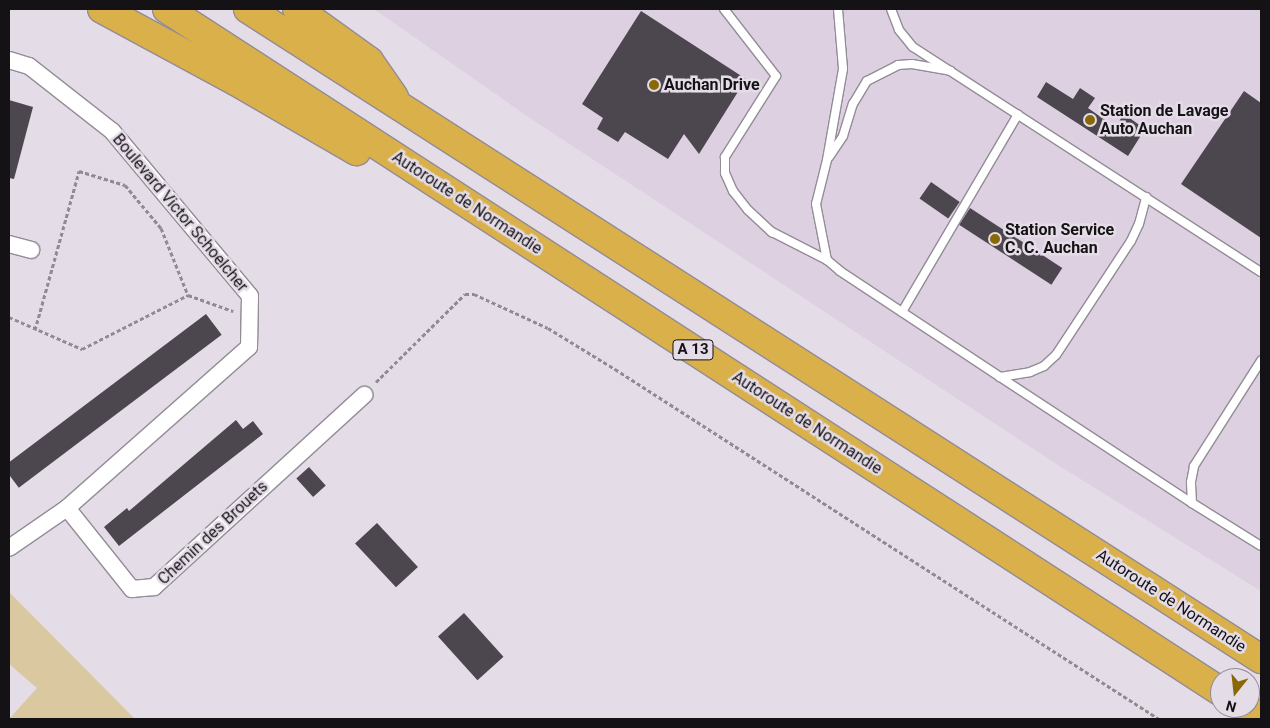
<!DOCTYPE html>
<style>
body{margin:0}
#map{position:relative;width:1270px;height:728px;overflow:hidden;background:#e4dce7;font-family:Roboto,sans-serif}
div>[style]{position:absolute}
.built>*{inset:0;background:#dcd0e1}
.green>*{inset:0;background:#d9c8a0}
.building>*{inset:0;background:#4c464f;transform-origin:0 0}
.path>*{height:3px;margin-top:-1.5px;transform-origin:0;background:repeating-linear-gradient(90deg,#908a92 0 4px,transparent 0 6.5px)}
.roads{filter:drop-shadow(1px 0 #938c96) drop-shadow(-1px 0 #938c96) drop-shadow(0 1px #938c96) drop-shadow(0 -1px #938c96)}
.lane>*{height:8px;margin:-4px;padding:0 4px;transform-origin:4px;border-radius:4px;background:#fff}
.street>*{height:16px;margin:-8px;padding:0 8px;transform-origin:8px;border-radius:8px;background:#fff}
.highway>*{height:28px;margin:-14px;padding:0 14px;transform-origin:14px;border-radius:14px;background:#d9b04a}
.dots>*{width:14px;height:14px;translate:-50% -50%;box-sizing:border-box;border:2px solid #e4dce7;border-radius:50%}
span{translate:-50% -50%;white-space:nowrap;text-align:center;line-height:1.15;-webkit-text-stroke:5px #e4dce7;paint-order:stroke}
.shield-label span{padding:1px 4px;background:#e4dce7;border:1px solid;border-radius:4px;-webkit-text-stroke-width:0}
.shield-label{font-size:15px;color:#151216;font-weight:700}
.poi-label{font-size:16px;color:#151216;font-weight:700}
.left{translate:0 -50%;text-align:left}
.street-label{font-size:16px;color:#151216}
.frame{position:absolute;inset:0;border:10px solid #151216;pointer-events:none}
.north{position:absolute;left:1210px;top:668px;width:50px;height:50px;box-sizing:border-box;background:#e4dce7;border:1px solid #918b93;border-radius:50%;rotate:196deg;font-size:14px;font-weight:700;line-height:20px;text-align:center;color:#151216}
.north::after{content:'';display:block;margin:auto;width:18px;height:22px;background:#896806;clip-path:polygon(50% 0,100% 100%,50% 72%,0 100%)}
</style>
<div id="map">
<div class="built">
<i style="clip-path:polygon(374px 9px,1261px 9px,1261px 591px,1058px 465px,527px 116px)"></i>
</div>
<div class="green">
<i style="clip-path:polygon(9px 592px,135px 719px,9px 719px,37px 688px,9px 664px)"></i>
</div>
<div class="building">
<i style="clip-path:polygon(641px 11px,746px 79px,699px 154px,684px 134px,668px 159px,625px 132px,618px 142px,597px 129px,603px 118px,582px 104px)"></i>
<i style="clip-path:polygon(1046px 82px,1073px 99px,1080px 88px,1095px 98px,1088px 108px,1115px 127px,1124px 114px,1145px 129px,1128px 156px,1037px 97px)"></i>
<i style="clip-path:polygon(1244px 91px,1261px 103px,1261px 238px,1181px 184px)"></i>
<i style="clip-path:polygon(9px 100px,33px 107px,14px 179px,9px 178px)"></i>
<i style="left:931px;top:182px;width:35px;height:20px;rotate:35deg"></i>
<i style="left:970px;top:208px;width:110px;height:20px;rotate:33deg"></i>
<i style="left:206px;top:314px;width:26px;height:254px;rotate:53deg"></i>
<i style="clip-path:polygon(236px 420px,243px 429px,253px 421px,263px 434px,119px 546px,104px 527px,127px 508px,129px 511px)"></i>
<i style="left:309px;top:467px;width:25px;height:17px;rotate:48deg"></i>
<i style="left:377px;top:523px;width:60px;height:30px;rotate:47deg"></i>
<i style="left:464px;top:613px;width:59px;height:35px;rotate:48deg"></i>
</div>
<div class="path">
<i style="left:9px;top:317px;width:80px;rotate:23.7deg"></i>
<i style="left:82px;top:349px;width:119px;rotate:-27deg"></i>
<i style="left:188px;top:295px;width:48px;rotate:19.6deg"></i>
<i style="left:35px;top:330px;width:165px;rotate:-74.5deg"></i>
<i style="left:79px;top:171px;width:48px;rotate:16.9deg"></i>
<i style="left:125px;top:185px;width:56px;rotate:50.1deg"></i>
<i style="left:161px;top:228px;width:72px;rotate:68.1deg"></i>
<i style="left:376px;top:382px;width:125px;rotate:-44.7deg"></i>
<i style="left:465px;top:294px;width:9px"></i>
<i style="left:474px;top:294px;width:81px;rotate:24.7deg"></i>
<i style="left:548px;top:328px;width:79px;rotate:31.5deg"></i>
<i style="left:615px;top:369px;width:647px;rotate:32.76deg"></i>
</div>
<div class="roads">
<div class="lane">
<i style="left:724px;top:9px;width:85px;rotate:52.2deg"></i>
<i style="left:776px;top:76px;width:96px;rotate:122.2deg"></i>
<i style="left:725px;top:157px;width:16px;rotate:90deg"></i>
<i style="left:725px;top:173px;width:20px;rotate:66deg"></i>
<i style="left:733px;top:191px;width:24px;rotate:52deg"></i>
<i style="left:748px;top:210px;width:33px;rotate:43deg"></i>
<i style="left:772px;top:232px;width:62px;rotate:27deg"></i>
<i style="left:838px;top:9px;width:60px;rotate:85.2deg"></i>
<i style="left:843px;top:69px;width:92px;rotate:100deg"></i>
<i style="left:827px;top:160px;width:45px;rotate:104deg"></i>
<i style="left:816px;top:204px;width:57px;rotate:78.9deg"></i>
<i style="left:827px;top:260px;width:17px;rotate:40deg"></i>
<i style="left:840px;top:271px;width:192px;rotate:33.5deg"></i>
<i style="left:1000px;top:377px;width:230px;rotate:33.3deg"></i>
<i style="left:1192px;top:503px;width:81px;rotate:31.9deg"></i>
<i style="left:891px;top:9px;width:22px;rotate:69deg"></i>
<i style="left:899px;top:30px;width:22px;rotate:51deg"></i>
<i style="left:913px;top:47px;width:414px;rotate:32.9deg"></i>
<i style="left:829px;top:157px;width:25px;rotate:-56deg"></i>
<i style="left:843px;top:136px;width:34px;rotate:-73deg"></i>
<i style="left:853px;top:104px;width:27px;rotate:-59deg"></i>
<i style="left:867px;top:81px;width:35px;rotate:-27deg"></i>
<i style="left:898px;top:65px;width:14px;rotate:-4deg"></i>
<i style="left:912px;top:64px;width:39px;rotate:10deg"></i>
<i style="left:902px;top:312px;width:229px;rotate:-59.6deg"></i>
<i style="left:1000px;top:377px;width:30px;rotate:-9deg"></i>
<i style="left:1030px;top:372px;width:15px;rotate:-23deg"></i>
<i style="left:1044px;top:366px;width:16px;rotate:-43deg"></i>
<i style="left:1056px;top:355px;width:136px;rotate:-56.7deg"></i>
<i style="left:1131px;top:241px;width:19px;rotate:-65deg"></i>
<i style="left:1139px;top:224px;width:28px;rotate:-75deg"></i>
<i style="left:1192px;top:503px;width:21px;rotate:-93deg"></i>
<i style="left:1191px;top:482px;width:16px;rotate:-79deg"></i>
<i style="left:1194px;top:466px;width:125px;rotate:-57.5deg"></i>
</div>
<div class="street">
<i style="left:9px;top:60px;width:21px;rotate:17deg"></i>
<i style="left:29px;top:66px;width:105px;rotate:38.1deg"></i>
<i style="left:112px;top:131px;width:215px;rotate:50.1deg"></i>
<i style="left:250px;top:296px;width:51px;rotate:91.1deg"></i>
<i style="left:249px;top:347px;width:243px;rotate:138.5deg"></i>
<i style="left:67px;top:508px;width:70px;rotate:145.4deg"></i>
<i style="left:9px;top:244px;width:23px;rotate:15deg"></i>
<i style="left:67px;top:508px;width:104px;rotate:51.3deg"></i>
<i style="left:132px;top:589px;width:22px;rotate:-5deg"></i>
<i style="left:154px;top:587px;width:285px;rotate:-42.4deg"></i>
</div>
<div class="highway">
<i style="left:102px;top:9px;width:153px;rotate:28.4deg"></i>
<i style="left:237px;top:82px;width:138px;rotate:30.1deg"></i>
<i style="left:167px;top:9px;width:1255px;rotate:32.93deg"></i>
<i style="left:248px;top:9px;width:1204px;rotate:32.69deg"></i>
<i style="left:297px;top:9px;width:89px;rotate:35.8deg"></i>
<i style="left:369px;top:61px;width:44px;rotate:55.2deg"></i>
<i style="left:1246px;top:708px;width:18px;rotate:34deg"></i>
</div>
</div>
<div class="dots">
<i style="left:654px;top:85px;background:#896806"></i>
<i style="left:1090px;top:120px;background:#896806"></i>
<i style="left:995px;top:239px;background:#896806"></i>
</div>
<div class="shield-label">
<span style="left:693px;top:350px">A 13</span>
</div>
<div class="poi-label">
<span class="left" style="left:664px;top:85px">Auchan Drive</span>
<span class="left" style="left:1100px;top:120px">Station de Lavage<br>Auto Auchan</span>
<span class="left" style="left:1005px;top:239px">Station Service<br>C. C. Auchan</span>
</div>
<div class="street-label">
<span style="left:467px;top:203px;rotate:33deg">Autoroute de Normandie</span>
<span style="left:180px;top:213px;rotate:50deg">Boulevard Victor Schoelcher</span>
<span style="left:807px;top:423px;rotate:33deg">Autoroute de Normandie</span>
<span style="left:213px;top:533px;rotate:-43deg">Chemin des Brouets</span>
<span style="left:1171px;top:601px;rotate:33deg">Autoroute de Normandie</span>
</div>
<div class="frame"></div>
<div class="north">N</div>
</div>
